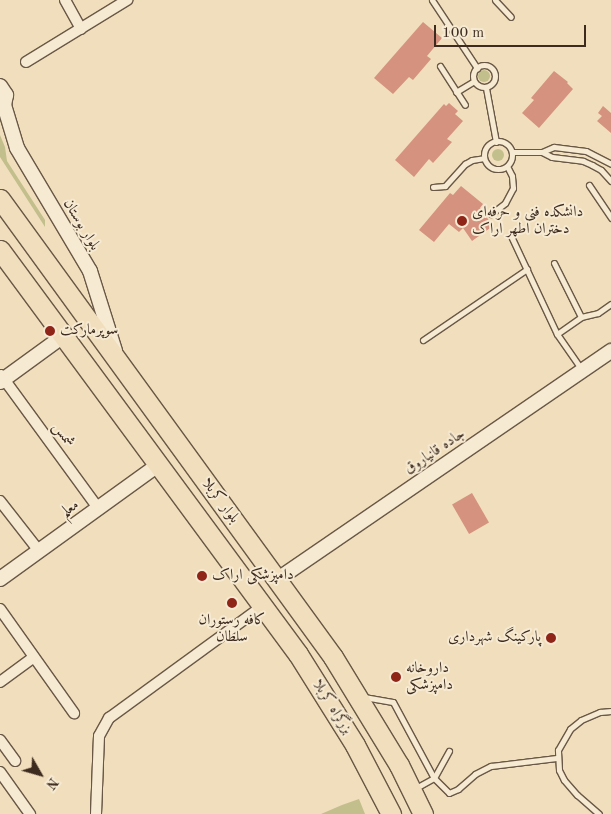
<!DOCTYPE html>
<meta charset="utf-8">
<style>
body{margin:0}
#map{position:relative;width:611px;height:814px;overflow:hidden;background:#f1debc;font-family:"Old Standard TT",Amiri,serif}
div>[style]{position:absolute}
.green>*{inset:0;background:#c2bf8c}
.round{border-radius:50%}
.building>*{inset:0;background:#d5927e;transform-origin:0 0}
.roads{filter:drop-shadow(1px 0 #695846) drop-shadow(-1px 0 #695846) drop-shadow(0 1px #695846) drop-shadow(0 -1px #695846)}
.lane>*{height:5px;margin:-2.5px;padding:0 2.5px;transform-origin:2.5px;border-radius:2.5px;background:#f6ead3}
.lane>.ring{margin:-2.5px;padding:0;box-sizing:content-box;background:none;border:5px solid #f6ead3;border-radius:50%}
.street>*{height:10px;margin:-5px;padding:0 5px;transform-origin:5px;border-radius:5px;background:#f6ead3}
.secondary>*{height:14px;margin:-7px;padding:0 7px;transform-origin:7px;border-radius:7px;background:#f6ead3}
.highway>*{height:19px;margin:-9.5px;padding:0 9.5px;transform-origin:9.5px;border-radius:9.5px;background:#f1debc}
.dots>*{width:14px;height:14px;translate:-50% -50%;box-sizing:border-box;border:2px solid #f6ead3;border-radius:50%}
span{translate:-50% -50%;white-space:nowrap;text-align:center;line-height:1.15;-webkit-text-stroke:4px #f6ead3;paint-order:stroke}
.poi-label{font-size:15px;color:#3c2b1e}
.left{translate:0 -50%;text-align:left}
.right{translate:-100% -50%;text-align:right}
.street-label{font-size:15px;color:#3c2b1e}
.north{position:absolute;left:15px;top:749px;width:50px;height:50px;-webkit-text-stroke:4px #f6ead3;paint-order:stroke;rotate:128deg;font-size:14px;font-weight:700;line-height:20px;text-align:center;color:#3c2b1e}
.north::after{content:'';display:block;margin:auto;width:18px;height:22px;background:#3c2b1e;clip-path:polygon(50% 0,100% 100%,50% 72%,0 100%)}
.scale{position:absolute;left:434px;top:25px;width:152px;height:22px;box-sizing:border-box;border:2px solid #3c2b1e;border-top:0;padding-left:6px;font-size:15px;line-height:18px;white-space:nowrap;color:#3c2b1e;-webkit-text-stroke:4px #f6ead3;paint-order:stroke}
</style>
<div id="map">
<div class="green">
<i class="round" style="left:478px;top:70px;width:12px;height:12px"></i>
<i style="clip-path:polygon(0 135px,5px 147px,7px 161px,45px 220px,45px 227px,0 157px)"></i>
<i class="round" style="left:492px;top:149px;width:12px;height:12px"></i>
<i style="clip-path:polygon(359px 799px,365px 814px,321px 814px,342px 805px)"></i>
</div>
<div class="building">
<i style="clip-path:polygon(423px 22px,442px 38px,427px 56px,431px 59px,413px 80px,409px 77px,393px 94px,374px 78px)"></i>
<i style="clip-path:polygon(554px 71px,568px 82px,567px 83px,573px 89px,539px 128px,522px 113px,534px 100px,531px 98px)"></i>
<i style="clip-path:polygon(449px 103px,458px 111px,455px 114px,463px 121px,447px 139px,452px 142px,433px 163px,429px 159px,414px 177px,395px 160px,444px 104px,446px 106px)"></i>
<i style="clip-path:polygon(603px 106px,611px 113px,611px 133px,597px 121px,602px 116px,598px 113px)"></i>
<i style="clip-path:polygon(461px 186px,483px 204px,480px 208px,493px 226px,472px 241px,463px 228px,459px 232px,449px 224px,434px 242px,419px 230px,450px 193px,453px 195px)"></i>
<i style="left:472px;top:493px;width:34px;height:23px;rotate:60deg"></i>
</div>
<div class="roads">
<div class="lane">
<i style="left:432px;top:0;width:82px;rotate:56.5deg"></i>
<i style="left:495px;top:0;width:23px;rotate:47deg"></i>
<i class="ring" style="left:473px;top:65px;width:17px;height:17px"></i>
<i style="left:440px;top:66px;width:46px;rotate:57.3deg"></i>
<i style="left:486px;top:88px;width:55px;rotate:79.5deg"></i>
<i style="left:456px;top:92px;width:21px;rotate:-31deg"></i>
<i class="ring" style="left:484px;top:141px;width:23px;height:23px"></i>
<i style="left:512px;top:152px;width:30px"></i>
<i style="left:542px;top:152px;width:13px;rotate:-23deg"></i>
<i style="left:554px;top:147px;width:32px;rotate:7deg"></i>
<i style="left:586px;top:151px;width:28px;rotate:27deg"></i>
<i style="left:542px;top:152px;width:11px;rotate:27deg"></i>
<i style="left:552px;top:157px;width:31px;rotate:7deg"></i>
<i style="left:583px;top:161px;width:10px;rotate:24deg"></i>
<i style="left:592px;top:165px;width:10px;rotate:29deg"></i>
<i style="left:601px;top:170px;width:15px;rotate:48deg"></i>
<i style="left:589px;top:185px;width:40px;rotate:56deg"></i>
<i style="left:433px;top:187px;width:12px;rotate:-5deg"></i>
<i style="left:445px;top:186px;width:30px;rotate:-48deg"></i>
<i style="left:465px;top:164px;width:8px;rotate:-30deg"></i>
<i style="left:472px;top:160px;width:12px;rotate:-9deg"></i>
<i style="left:491px;top:214px;width:18px;rotate:-38deg"></i>
<i style="left:505px;top:203px;width:17px;rotate:-62deg"></i>
<i style="left:513px;top:188px;width:12px;rotate:-95deg"></i>
<i style="left:512px;top:176px;width:11px;rotate:-117deg"></i>
<i style="left:511px;top:236px;width:108px;rotate:64.9deg"></i>
<i style="left:557px;top:334px;width:44px;rotate:55.2deg"></i>
<i style="left:554px;top:263px;width:60px;rotate:63.4deg"></i>
<i style="left:557px;top:334px;width:29px;rotate:-35deg"></i>
<i style="left:581px;top:317px;width:17px;rotate:-13deg"></i>
<i style="left:598px;top:313px;width:16px;rotate:-35deg"></i>
<i style="left:423px;top:340px;width:126px;rotate:-34.3deg"></i>
<i style="left:364px;top:697px;width:29px;rotate:10deg"></i>
<i style="left:393px;top:702px;width:86px;rotate:61.7deg"></i>
<i style="left:434px;top:778px;width:21px;rotate:45deg"></i>
<i style="left:449px;top:793px;width:10px;rotate:-24deg"></i>
<i style="left:458px;top:789px;width:23px;rotate:-41deg"></i>
<i style="left:475px;top:774px;width:18px;rotate:-27deg"></i>
<i style="left:491px;top:766px;width:66px;rotate:-6.9deg"></i>
<i style="left:414px;top:789px;width:23px;rotate:-29deg"></i>
<i style="left:434px;top:778px;width:31px;rotate:-61deg"></i>
<i style="left:599px;top:814px;width:29px;rotate:-139deg"></i>
<i style="left:577px;top:795px;width:20px;rotate:-131deg"></i>
<i style="left:564px;top:780px;width:11px;rotate:-117deg"></i>
<i style="left:559px;top:770px;width:20px;rotate:-93deg"></i>
<i style="left:558px;top:750px;width:24px;rotate:-60deg"></i>
<i style="left:570px;top:729px;width:14px;rotate:-39deg"></i>
<i style="left:581px;top:720px;width:21px;rotate:-23deg"></i>
<i style="left:600px;top:712px;width:11px;rotate:-5deg"></i>
</div>
<div class="street">
<i style="left:65px;top:0;width:33px;rotate:61deg"></i>
<i style="left:26px;top:62px;width:119px;rotate:-31.5deg"></i>
<i style="left:1px;top:375px;width:165px;rotate:53.9deg"></i>
<i style="left:0;top:501px;width:63px;rotate:52deg"></i>
<i style="left:0;top:609px;width:128px;rotate:54.6deg"></i>
<i style="left:0;top:682px;width:42px;rotate:-36.3deg"></i>
<i style="left:0;top:740px;width:26px;rotate:54deg"></i>
<i style="left:0;top:772px;width:52px;rotate:54.5deg"></i>
<i style="left:96px;top:814px;width:78px;rotate:-87.8deg"></i>
<i style="left:99px;top:736px;width:21px;rotate:-61deg"></i>
<i style="left:109px;top:718px;width:192px;rotate:-36.1deg"></i>
</div>
<div class="secondary">
<i style="left:0;top:86px;width:11px;rotate:56deg"></i>
<i style="left:6px;top:95px;width:10px;rotate:101deg"></i>
<i style="left:4px;top:105px;width:4px;rotate:-166deg"></i>
<i style="left:4px;top:105px;width:45px;rotate:73.2deg"></i>
<i style="left:17px;top:148px;width:143px;rotate:59.3deg"></i>
<i style="left:90px;top:271px;width:84px;rotate:72.6deg"></i>
<i style="left:0;top:382px;width:78px;rotate:-36.1deg"></i>
<i style="left:0;top:579px;width:195px;rotate:-35.8deg"></i>
<i style="left:278px;top:579px;width:404px;rotate:-34.4deg"></i>
</div>
<div class="highway">
<i style="left:0;top:199px;width:566px;rotate:53.98deg"></i>
<i style="left:333px;top:657px;width:127px;rotate:58.6deg"></i>
<i style="left:399px;top:765px;width:55px;rotate:63.9deg"></i>
<i style="left:0;top:250px;width:502px;rotate:53.59deg"></i>
<i style="left:298px;top:654px;width:107px;rotate:57.9deg"></i>
<i style="left:355px;top:745px;width:78px;rotate:62.4deg"></i>
</div>
</div>
<div class="dots">
<i style="left:462px;top:221px;background:#8f2418"></i>
<i style="left:50px;top:331px;background:#8f2418"></i>
<i style="left:202px;top:576px;background:#8f2418"></i>
<i style="left:232px;top:603px;background:#8f2418"></i>
<i style="left:551px;top:638px;background:#8f2418"></i>
<i style="left:396px;top:677px;background:#8f2418"></i>
</div>
<div class="poi-label">
<span class="left" style="left:472px;top:221px">دانشکده فنی و حرفه‌ای<br>دختران اطهر اراک</span>
<span class="left" style="left:60px;top:331px">سوپرمارکت</span>
<span class="left" style="left:212px;top:576px">دامپزشکی اراک</span>
<span style="left:232px;top:629px">کافه رستوران<br>سلطان</span>
<span class="right" style="left:541px;top:638px">پارکینگ شهرداری</span>
<span class="left" style="left:406px;top:677px">داروخانه<br>دامپزشکی</span>
</div>
<div class="street-label">
<span style="left:81px;top:225px;rotate:59deg">بلوار بوستان</span>
<span style="left:63px;top:435px;rotate:54deg">شمس</span>
<span style="left:435px;top:452px;rotate:-34deg">جاده قانیاروق</span>
<span style="left:220px;top:501px;rotate:53deg">بلوار کربلا</span>
<span style="left:70px;top:509px;rotate:-36deg">معلم</span>
<span style="left:332px;top:707px;rotate:58deg">بزرگراه کربلا</span>
</div>
<div class="north">N</div>
<div class="scale">100 m</div>
</div>
